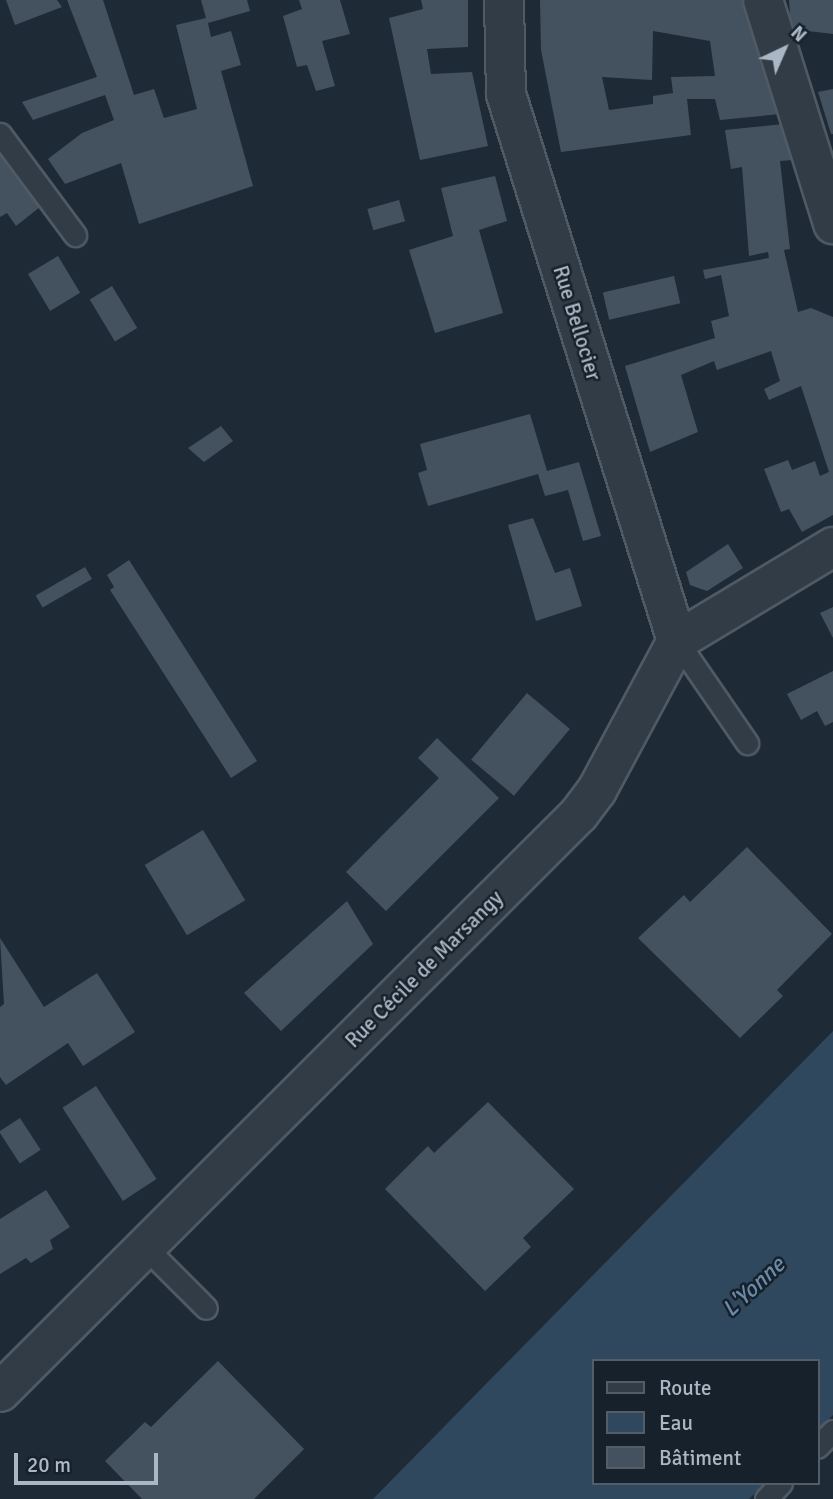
<!DOCTYPE html>
<meta charset="utf-8">
<style>
body{margin:0}
#map{position:relative;width:833px;height:1499px;overflow:hidden;background:#1e2a36;font-family:Signika,sans-serif}
div>[style]{position:absolute}
.water>*{inset:0;background:#30485e}
.building>*{inset:0;background:#445260;transform-origin:0 0}
.roads{filter:drop-shadow(2px 0 #4f5a65) drop-shadow(-2px 0 #4f5a65) drop-shadow(0 2px #4f5a65) drop-shadow(0 -2px #4f5a65)}
.lane>*{height:21px;margin:-10.5px;padding:0 10.5px;transform-origin:10.5px;border-radius:10.5px;background:#313c46}
.street>*{height:38px;margin:-19px;padding:0 19px;transform-origin:19px;border-radius:19px;background:#313c46}
span{translate:-50% -50%;white-space:nowrap;text-align:center;line-height:1.15;-webkit-text-stroke:5px #17212b;paint-order:stroke}
.street-label{font-size:21px;color:#abb7c4}
.water-label{font-size:23px;color:#6a8baa;font-style:italic}
.legend{position:absolute;left:592px;top:1359px;width:228px;height:126px;box-sizing:border-box;background:#17212b;border:2px solid #525d68;margin:0;padding:9px 12px;list-style:none;font-size:21px;color:#abb7c4}
.legend li{display:flex;align-items:center;gap:14px;height:35px}
.legend b{width:35px;border:2px solid #525d68}
.north{position:absolute;left:749px;top:14px;width:70px;height:70px;-webkit-text-stroke:5px #17212b;paint-order:stroke;rotate:44deg;font-size:19px;font-weight:700;line-height:28px;text-align:center;color:#abb7c4}
.north::after{content:'';display:block;margin:auto;width:24px;height:32px;background:#abb7c4;clip-path:polygon(50% 0,100% 100%,50% 72%,0 100%)}
.scale{position:absolute;left:14px;top:1453px;width:144px;height:32px;box-sizing:border-box;border:4px solid #abb7c4;border-top:0;padding-left:9px;font-size:21px;line-height:24px;white-space:nowrap;color:#abb7c4;-webkit-text-stroke:5px #17212b;paint-order:stroke}
</style>
<div id="map">
<div class="water">
<i style="clip-path:polygon(833px 1031px,833px 1415px,817px 1431px,817px 1361px,593px 1361px,593px 1483px,765px 1483px,749px 1499px,373px 1499px)"></i>
</div>
<div class="building">
<i style="clip-path:polygon(6px 0,57px 0,62px 7px,15px 25px)"></i>
<i style="clip-path:polygon(67px 0,103px 0,134px 95px,154px 89px,164px 118px,197px 109px,176px 25px,206px 18px,201px 0,247px 0,250px 11px,208px 23px,211px 37px,231px 31px,241px 65px,221px 71px,253px 186px,139px 224px,121px 163px,65px 184px,48px 159px,82px 133px,114px 120px,105px 95px,33px 120px,22px 102px,97px 77px)"></i>
<i style="clip-path:polygon(299px 0,340px 0,350px 34px,322px 41px,335px 86px,316px 91px,307px 65px,297px 67px,283px 16px,302px 9px)"></i>
<i style="clip-path:polygon(421px 0,468px 0,468px 47px,427px 49px,431px 74px,472px 72px,488px 146px,420px 160px,389px 18px,423px 9px)"></i>
<i style="clip-path:polygon(evenodd,540px 0,749px 0,781px 114px,720px 120px,715px 99px,687px 99px,691px 135px,561px 152px,541px 50px,540px 0,653px 31px,710px 41px,715px 76px,671px 77px,673px 93px,653px 96px,653px 104px,609px 110px,602px 77px,652px 80px,653px 31px)"></i>
<i style="clip-path:polygon(789px 0,833px 0,833px 34px,791px 29px)"></i>
<i style="clip-path:polygon(833px 89px,833px 134px,831px 134px,818px 92px)"></i>
<i style="clip-path:polygon(783px 124px,793px 160px,780px 161px,790px 249px,784px 250px,798px 312px,811px 308px,833px 317px,833px 515px,802px 532px,789px 509px,781px 512px,764px 469px,788px 460px,792px 470px,815px 461px,820px 476px,829px 472px,801px 386px,769px 400px,764px 389px,780px 381px,771px 351px,717px 370px,714px 361px,681px 375px,698px 432px,650px 452px,625px 366px,715px 338px,711px 321px,729px 316px,721px 275px,705px 279px,703px 270px,769px 258px,768px 252px,749px 256px,742px 167px,731px 169px,725px 130px)"></i>
<i style="clip-path:polygon(0 141px,40px 207px,16px 226px,7px 213px,0 217px)"></i>
<i style="clip-path:polygon(495px 176px,507px 221px,479px 230px,503px 313px,435px 333px,409px 250px,453px 236px,441px 188px)"></i>
<i style="left:399px;top:200px;width:22px;height:33px;rotate:74deg"></i>
<i style="left:58px;top:256px;width:43px;height:35px;rotate:59deg"></i>
<i style="left:674px;top:276px;width:28px;height:73px;rotate:77deg"></i>
<i style="left:112px;top:286px;width:49px;height:26px;rotate:59deg"></i>
<i style="clip-path:polygon(530px 414px,547px 471px,579px 462px,601px 536px,583px 541px,568px 490px,545px 496px,538px 474px,428px 506px,418px 473px,427px 470px,420px 444px)"></i>
<i style="clip-path:polygon(221px 426px,233px 441px,204px 462px,188px 448px)"></i>
<i style="clip-path:polygon(533px 518px,555px 573px,570px 568px,582px 606px,536px 621px,508px 525px)"></i>
<i style="clip-path:polygon(728px 544px,743px 568px,707px 591px,690px 585px,686px 572px)"></i>
<i style="clip-path:polygon(129px 560px,257px 761px,231px 778px,110px 590px,114px 587px,107px 575px)"></i>
<i style="left:85px;top:567px;width:14px;height:57px;rotate:60deg"></i>
<i style="clip-path:polygon(833px 607px,833px 638px,820px 613px)"></i>
<i style="clip-path:polygon(833px 671px,833px 722px,825px 726px,817px 711px,801px 720px,787px 694px)"></i>
<i style="left:527px;top:693px;width:56px;height:87px;rotate:40deg"></i>
<i style="clip-path:polygon(437px 738px,499px 798px,386px 911px,346px 872px,439px 778px,418px 758px)"></i>
<i style="left:203px;top:830px;width:82px;height:68px;rotate:59deg"></i>
<i style="clip-path:polygon(747px 847px,832px 934px,777px 990px,783px 996px,740px 1038px,638px 938px,684px 895px,690px 902px)"></i>
<i style="clip-path:polygon(347px 901px,373px 944px,281px 1031px,244px 993px)"></i>
<i style="clip-path:polygon(0 938px,44px 1007px,97px 973px,135px 1032px,83px 1066px,68px 1043px,6px 1085px,0 1077px,0 1007px,4px 1004px)"></i>
<i style="left:96px;top:1086px;width:111px;height:40px;rotate:57deg"></i>
<i style="clip-path:polygon(488px 1102px,574px 1189px,523px 1238px,531px 1247px,485px 1291px,385px 1189px,428px 1146px,434px 1153px)"></i>
<i style="left:20px;top:1118px;width:38px;height:25px;rotate:57deg"></i>
<i style="clip-path:polygon(46px 1190px,70px 1227px,50px 1240px,53px 1249px,31px 1263px,26px 1258px,0 1274px,0 1219px)"></i>
<i style="clip-path:polygon(218px 1361px,304px 1449px,254px 1499px,142px 1499px,105px 1461px,145px 1422px,151px 1427px)"></i>
</div>
<div class="roads">
<div class="lane">
<i style="left:0;top:134px;width:126px;rotate:53.4deg"></i>
<i style="left:677px;top:641px;width:124px;rotate:55.5deg"></i>
<i style="left:145px;top:1247px;width:86px;rotate:45deg"></i>
<i style="left:817px;top:1447px;width:23px;rotate:-45deg"></i>
<i style="left:766px;top:1499px;width:22px;rotate:-47deg"></i>
</div>
<div class="street">
<i style="left:504px;top:0;width:94px;rotate:88.8deg"></i>
<i style="left:506px;top:94px;width:573px;rotate:72.64deg"></i>
<i style="left:763px;top:0;width:235px;rotate:72.6deg"></i>
<i style="left:0;top:1392px;width:818px;rotate:-44.95deg"></i>
<i style="left:579px;top:814px;width:30px;rotate:-53deg"></i>
<i style="left:597px;top:790px;width:169px;rotate:-61.8deg"></i>
<i style="left:677px;top:641px;width:182px;rotate:-31.1deg"></i>
</div>
</div>
<div class="street-label">
<span style="left:577px;top:323px;rotate:73deg">Rue Bellocier</span>
<span style="left:424px;top:969px;rotate:-45deg">Rue Cécile de Marsangy</span>
</div>
<div class="water-label">
<span style="left:754px;top:1287px;rotate:-43deg">L'Yonne</span>
</div>
<ul class="legend">
<li><b style="height:9px;background:#313c46"></b>Route</li>
<li><b style="height:19px;background:#30485e"></b>Eau</li>
<li><b style="height:19px;background:#445260"></b>Bâtiment</li>
</ul>
<div class="north">N</div>
<div class="scale">20 m</div>
</div>
